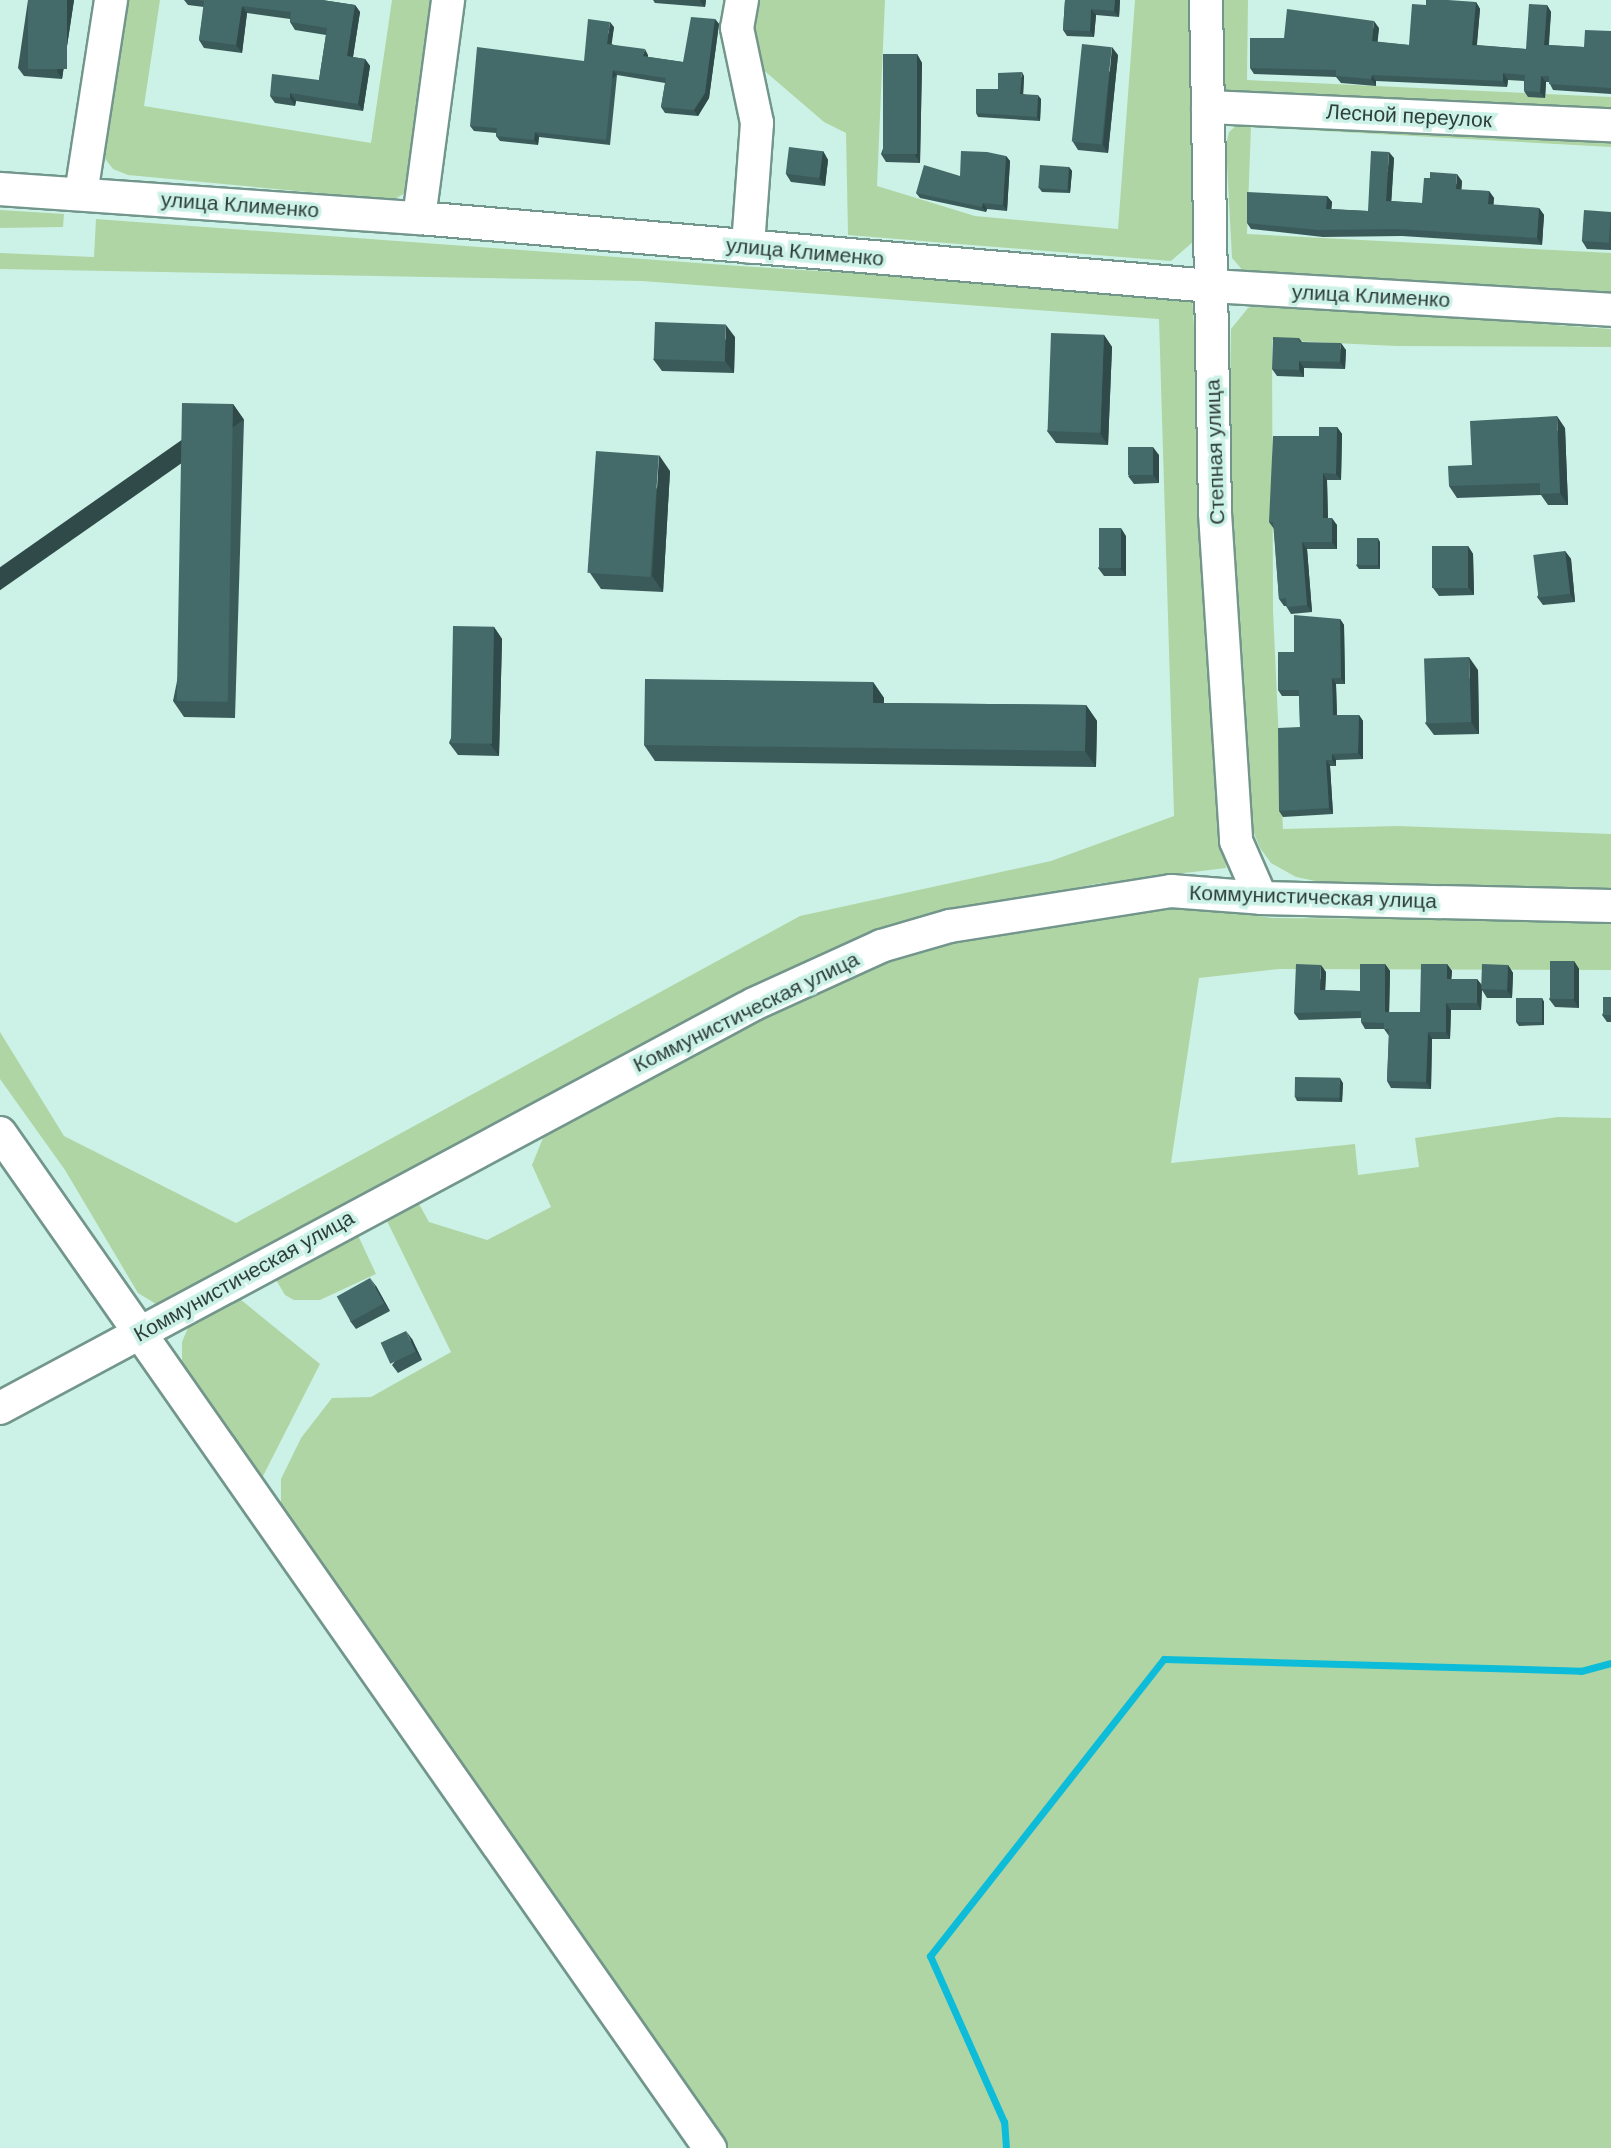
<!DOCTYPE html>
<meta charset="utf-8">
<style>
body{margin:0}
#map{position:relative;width:1611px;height:2148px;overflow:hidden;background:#ccf2e7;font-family:"DM Sans",sans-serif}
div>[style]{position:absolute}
.green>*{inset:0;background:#b0d5a4}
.stream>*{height:7px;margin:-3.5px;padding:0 3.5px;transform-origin:3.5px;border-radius:3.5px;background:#0cbcd8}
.roads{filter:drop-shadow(2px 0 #73968c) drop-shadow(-2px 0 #73968c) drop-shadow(0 2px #73968c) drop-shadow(0 -2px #73968c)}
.minor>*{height:32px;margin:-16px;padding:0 16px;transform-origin:16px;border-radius:16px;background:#fff}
.wall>*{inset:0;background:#3b5b5b}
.shaded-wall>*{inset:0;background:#304a4a;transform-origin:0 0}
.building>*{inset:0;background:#456a6a;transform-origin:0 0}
span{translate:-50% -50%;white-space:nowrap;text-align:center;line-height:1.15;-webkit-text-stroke:7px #ccf2e7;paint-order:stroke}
.street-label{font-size:21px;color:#2e3e39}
</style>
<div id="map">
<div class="green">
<i style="clip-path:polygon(128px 0,160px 0,144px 106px,371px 143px,392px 0,430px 0,407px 192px,393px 200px,128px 175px,113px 169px,103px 156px)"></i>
<i style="clip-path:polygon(752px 0,885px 0,877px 186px,975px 216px,1118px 229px,1135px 0,1196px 0,1199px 229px,1194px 241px,1171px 261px,848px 235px,846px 133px,824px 122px,761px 68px,751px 43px)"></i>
<i style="clip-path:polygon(1216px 0,1248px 0,1247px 80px,1611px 97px,1611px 115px,1230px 97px,1220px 91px)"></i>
<i style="clip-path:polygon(1240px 122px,1611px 137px,1611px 147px,1251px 127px,1247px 234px,1611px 253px,1611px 296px,1245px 273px,1232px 258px,1226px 145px,1229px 132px)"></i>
<i style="clip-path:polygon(0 210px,64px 214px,63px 227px,0 228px)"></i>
<i style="clip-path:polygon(96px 219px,739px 266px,1192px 294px,1226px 868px,1095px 884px,956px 911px,827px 953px,174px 1304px,156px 1304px,138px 1293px,65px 1170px,0 1079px,0 1032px,64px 1136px,236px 1223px,800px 916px,1051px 861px,1174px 816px,1159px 319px,642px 281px,0 269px,0 253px,94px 257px)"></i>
<i style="clip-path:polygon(1262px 304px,1611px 329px,1611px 347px,1396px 346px,1272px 340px,1273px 610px,1283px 829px,1398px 826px,1611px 834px,1611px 889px,1330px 884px,1296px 877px,1271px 863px,1260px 848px,1249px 821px,1229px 444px,1231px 329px,1248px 308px)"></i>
<i style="clip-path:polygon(1177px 903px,1272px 918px,1611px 920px,1611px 970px,1279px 969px,1199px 978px,1171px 1163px,1355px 1144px,1358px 1175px,1419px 1167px,1415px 1138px,1558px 1117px,1611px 1118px,1611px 2148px,729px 2148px,281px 1507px,281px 1479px,301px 1438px,332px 1398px,371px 1397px,451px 1352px,385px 1217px,418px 1202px,429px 1222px,487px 1240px,551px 1207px,532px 1165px,547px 1128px,857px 970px,917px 950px,1046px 920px)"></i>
<i style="clip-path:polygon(355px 1229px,376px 1274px,320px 1300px,294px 1300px,285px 1295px,272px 1273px)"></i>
<i style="clip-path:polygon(235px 1295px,320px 1364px,262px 1478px,187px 1380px,182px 1362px,182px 1342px,190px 1323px)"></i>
</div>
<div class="stream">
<i style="left:1006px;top:2148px;width:26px;rotate:-94deg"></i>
<i style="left:1004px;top:2122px;width:182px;rotate:-114deg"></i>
<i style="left:930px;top:1956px;width:378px;rotate:-51.8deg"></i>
<i style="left:1164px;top:1659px;width:417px;rotate:1.6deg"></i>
<i style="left:1581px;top:1671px;width:31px;rotate:-15deg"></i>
</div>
<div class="roads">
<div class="minor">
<i style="left:742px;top:0;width:28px;rotate:100deg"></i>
<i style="left:737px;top:28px;width:97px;rotate:78.1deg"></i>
<i style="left:757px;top:123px;width:124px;rotate:94.2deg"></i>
<i style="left:1206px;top:0;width:513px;rotate:88.99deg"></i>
<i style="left:1215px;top:513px;width:329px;rotate:86.3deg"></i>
<i style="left:1236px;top:841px;width:62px;rotate:66.3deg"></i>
<i style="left:1208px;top:107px;width:403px;rotate:2.6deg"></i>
<i style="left:0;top:189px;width:420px;rotate:4deg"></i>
<i style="left:419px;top:218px;width:795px;rotate:4.91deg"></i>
<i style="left:1211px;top:286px;width:401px;rotate:3.4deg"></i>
<i style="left:81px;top:194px;width:196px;rotate:-81.2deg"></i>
<i style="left:419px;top:218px;width:220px;rotate:-82.4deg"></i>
<i style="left:0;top:1133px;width:1239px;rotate:55.03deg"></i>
<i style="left:0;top:1408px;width:855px;rotate:-28.18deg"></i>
<i style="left:754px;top:1004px;width:140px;rotate:-24.5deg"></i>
<i style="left:881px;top:946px;width:72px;rotate:-16.2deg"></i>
<i style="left:950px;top:926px;width:224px;rotate:-9deg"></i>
<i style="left:1171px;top:891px;width:90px;rotate:4.4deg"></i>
<i style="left:1261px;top:898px;width:350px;rotate:1.3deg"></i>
</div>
</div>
<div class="wall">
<i style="clip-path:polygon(28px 0,74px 0,62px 79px,24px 76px,18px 68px)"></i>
<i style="clip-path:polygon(184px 0,322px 0,355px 5px,360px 12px,353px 57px,365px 59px,370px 66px,363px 111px,296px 101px,295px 106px,275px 103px,270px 96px,319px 80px,326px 35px,295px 30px,290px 22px,290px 19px,247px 13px,242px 53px,204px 48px,199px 40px,204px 7px,188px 5px)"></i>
<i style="clip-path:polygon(653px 0,706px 0,705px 7px,655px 3px)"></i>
<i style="clip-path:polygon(1065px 0,1120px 0,1119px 17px,1096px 15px,1094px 37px,1067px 36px,1063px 30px)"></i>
<i style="clip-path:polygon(1476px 2px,1480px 9px,1477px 45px,1526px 49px,1547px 5px,1551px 12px,1549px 45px,1584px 47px,1611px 31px,1611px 94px,1553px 90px,1549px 82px,1546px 82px,1545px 98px,1528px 97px,1524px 91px,1524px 81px,1508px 80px,1507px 87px,1376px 81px,1376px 86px,1341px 83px,1336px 77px,1254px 74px,1250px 68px,1284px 38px,1379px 28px,1377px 42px,1409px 45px,1426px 5px)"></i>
<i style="clip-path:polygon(715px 19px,719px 24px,709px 98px,698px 116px,665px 113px,661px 107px,665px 83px,617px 75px,610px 145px,539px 137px,538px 145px,500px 141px,496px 136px,496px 133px,474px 131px,470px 126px,584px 61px,614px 27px,611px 44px,648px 55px,648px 57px,683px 62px)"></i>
<i style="clip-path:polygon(917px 54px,922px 63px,920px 163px,886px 162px,881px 154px)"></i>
<i style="clip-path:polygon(1118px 55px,1108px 153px,1078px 150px,1073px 142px)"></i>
<i style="clip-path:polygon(1024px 76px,1023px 94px,1041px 99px,1040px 121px,978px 117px,976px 113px,998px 89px)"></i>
<i style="clip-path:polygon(823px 151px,828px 160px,825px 186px,791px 182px,786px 174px)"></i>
<i style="clip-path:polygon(1006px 156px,1010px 161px,1007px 211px,987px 209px,986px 212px,920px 198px,916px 193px,960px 176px)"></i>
<i style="clip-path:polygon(1394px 158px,1391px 201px,1422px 203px,1462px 181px,1461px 190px,1489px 191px,1494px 198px,1493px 205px,1539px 208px,1544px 215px,1542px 245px,1402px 236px,1323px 237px,1251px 229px,1247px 223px,1327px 196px,1332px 202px,1331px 209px,1368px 211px)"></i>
<i style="clip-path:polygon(1069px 167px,1072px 171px,1070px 193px,1042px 192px,1039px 188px)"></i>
<i style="clip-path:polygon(1611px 212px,1611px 250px,1587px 249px,1582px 241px)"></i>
<i style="clip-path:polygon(1104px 335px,1112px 347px,1108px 445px,1056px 443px,1047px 431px)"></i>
<i style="clip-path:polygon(735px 337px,734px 373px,662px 371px,653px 359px)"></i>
<i style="clip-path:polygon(1299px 338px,1302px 342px,1346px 350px,1345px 369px,1304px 368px,1304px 377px,1277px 376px,1272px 369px)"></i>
<i style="clip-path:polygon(233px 404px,244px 420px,235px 718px,184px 717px,173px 701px)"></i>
<i style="clip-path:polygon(1337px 427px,1342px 434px,1341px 480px,1327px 480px,1328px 518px,1337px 525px,1337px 549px,1307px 549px,1312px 612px,1291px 614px,1286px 606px,1284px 606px,1279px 599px,1274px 529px,1269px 522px,1319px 436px)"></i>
<i style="clip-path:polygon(1565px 428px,1568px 505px,1548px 505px,1541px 495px,1457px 498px,1449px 486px,1472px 465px)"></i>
<i style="clip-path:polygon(1159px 455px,1159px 483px,1134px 484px,1128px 476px)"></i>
<i style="clip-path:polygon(670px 471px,663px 592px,601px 589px,590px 573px)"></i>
<i style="clip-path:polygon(1126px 536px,1126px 576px,1104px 576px,1098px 568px)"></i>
<i style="clip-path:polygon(1380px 542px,1380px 569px,1359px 569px,1356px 565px)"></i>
<i style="clip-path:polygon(1468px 546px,1473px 554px,1474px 595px,1439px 596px,1433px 588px)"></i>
<i style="clip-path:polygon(1565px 551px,1571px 559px,1575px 602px,1543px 605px,1537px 597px)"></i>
<i style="clip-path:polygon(1340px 619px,1344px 625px,1345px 684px,1336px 684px,1337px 715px,1359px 715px,1363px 721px,1363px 759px,1336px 760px,1336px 766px,1330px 766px,1333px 814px,1283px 817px,1279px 811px,1300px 727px,1299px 696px,1282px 696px,1278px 690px,1294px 652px)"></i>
<i style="clip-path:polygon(494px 627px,502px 639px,499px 756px,458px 755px,449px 743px)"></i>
<i style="clip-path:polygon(1478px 670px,1479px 734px,1434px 735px,1425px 723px)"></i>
<i style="clip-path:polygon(873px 682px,884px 698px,884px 703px,1086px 705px,1097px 721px,1096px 767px,655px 761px,644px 745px)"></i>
<i style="clip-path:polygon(1574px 961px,1579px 969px,1579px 1008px,1555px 1007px,1549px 999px)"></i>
<i style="clip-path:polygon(1385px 964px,1390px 971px,1389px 1012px,1420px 1012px,1447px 964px,1452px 971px,1451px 979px,1477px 979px,1482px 985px,1508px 965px,1513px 973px,1512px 998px,1487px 998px,1482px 990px,1481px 1010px,1451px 1010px,1450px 1039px,1432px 1039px,1431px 1089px,1391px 1088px,1387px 1081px,1389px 1036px,1384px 1029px,1365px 1029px,1361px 1022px,1361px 1018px,1299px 1020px,1294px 1013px,1326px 972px,1325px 990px,1360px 991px)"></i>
<i style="clip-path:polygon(1611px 997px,1611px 1022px,1607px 1022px,1602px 1015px)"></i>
<i style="clip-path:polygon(1542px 998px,1544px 1002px,1544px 1025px,1519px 1026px,1516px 1022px)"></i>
<i style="clip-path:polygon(1343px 1083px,1342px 1102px,1297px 1101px,1295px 1097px)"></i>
<i style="clip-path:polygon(376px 1286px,390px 1311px,356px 1329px,350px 1321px)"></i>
<i style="clip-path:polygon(412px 1339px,422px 1360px,398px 1373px,392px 1365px)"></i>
</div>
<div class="shaded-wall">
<i style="clip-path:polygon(67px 0,74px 0,62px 79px,57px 71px)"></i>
<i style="clip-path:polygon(700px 0,706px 0,705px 7px,700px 1px)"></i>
<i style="clip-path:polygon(1115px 0,1120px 0,1119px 17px,1114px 11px)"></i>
<i style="clip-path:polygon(1476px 2px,1480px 9px,1476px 51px,1472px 45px)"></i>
<i style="clip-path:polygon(355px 5px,360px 12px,352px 63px,347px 56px)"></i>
<i style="clip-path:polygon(1547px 5px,1551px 12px,1548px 51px,1544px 45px)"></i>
<i style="clip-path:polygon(242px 6px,247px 13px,242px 53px,236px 45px)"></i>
<i style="clip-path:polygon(1091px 9px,1096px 15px,1094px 37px,1090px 31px)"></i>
<i style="clip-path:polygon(715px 19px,719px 24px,709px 98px,698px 116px,694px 110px)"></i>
<i style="clip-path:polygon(1374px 21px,1379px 28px,1377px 48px,1372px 41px)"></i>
<i style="clip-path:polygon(610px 22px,614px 27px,611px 49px,607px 44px)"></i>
<i style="clip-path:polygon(1112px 47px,1118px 55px,1108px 153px,1103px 145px)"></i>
<i style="clip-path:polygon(645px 49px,648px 55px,647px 62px,643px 56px)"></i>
<i style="clip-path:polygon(917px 54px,922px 63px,920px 163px,915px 155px)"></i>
<i style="clip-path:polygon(365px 59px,370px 66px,363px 111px,358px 104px)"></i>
<i style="left:613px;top:70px;width:6px;height:70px;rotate:51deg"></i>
<i style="clip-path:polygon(1022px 72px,1024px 76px,1023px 98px,1020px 94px)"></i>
<i style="clip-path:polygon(1503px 73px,1508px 80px,1507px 87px,1503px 81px)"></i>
<i style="clip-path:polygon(1372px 75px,1376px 81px,1376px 86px,1371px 79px)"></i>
<i style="clip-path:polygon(1541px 76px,1546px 82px,1545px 98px,1540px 92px)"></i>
<i style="clip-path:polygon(290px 93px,296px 101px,295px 106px,290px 98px)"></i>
<i style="clip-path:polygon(1038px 95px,1041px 99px,1040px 121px,1037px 117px)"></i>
<i style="clip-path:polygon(535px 132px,539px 137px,538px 145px,534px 140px)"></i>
<i style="clip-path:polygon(823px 151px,828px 160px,825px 186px,819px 178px)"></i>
<i style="clip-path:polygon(1389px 152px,1394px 158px,1391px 207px,1386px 201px)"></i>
<i style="clip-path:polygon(1006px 156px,1010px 161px,1007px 211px,1003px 205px)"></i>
<i style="clip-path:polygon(1069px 167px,1072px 171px,1070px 193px,1068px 189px)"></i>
<i style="clip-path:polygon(1457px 174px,1462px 181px,1461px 196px,1456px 189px)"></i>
<i style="clip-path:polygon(1489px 191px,1494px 198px,1493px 211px,1488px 204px)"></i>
<i style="clip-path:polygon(1327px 196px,1332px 202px,1331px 216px,1326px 209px)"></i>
<i style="clip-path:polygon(983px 203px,987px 209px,986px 212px,982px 207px)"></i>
<i style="clip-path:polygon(1539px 208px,1544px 215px,1542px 245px,1537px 238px)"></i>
<i style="clip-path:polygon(726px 325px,735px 337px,734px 373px,725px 361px)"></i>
<i style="clip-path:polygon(1104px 335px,1112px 347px,1108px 445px,1100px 433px)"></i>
<i style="clip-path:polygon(1341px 343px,1346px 350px,1345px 369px,1340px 362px)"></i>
<i style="clip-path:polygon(1299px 361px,1304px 368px,1304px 377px,1299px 370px)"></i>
<i style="left:233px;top:404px;width:19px;height:298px;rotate:55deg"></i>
<i style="clip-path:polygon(1557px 416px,1565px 428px,1568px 505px,1560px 493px)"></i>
<i style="clip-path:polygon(1337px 427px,1342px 434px,1341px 480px,1336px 474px)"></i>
<i style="clip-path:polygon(1153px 447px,1159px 455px,1159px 483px,1153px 475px)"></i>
<i style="clip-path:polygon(659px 455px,670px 471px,663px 592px,652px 576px)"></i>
<i style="clip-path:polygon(1323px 473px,1327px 480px,1328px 525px,1323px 518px)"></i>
<i style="clip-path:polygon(1332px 518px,1337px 525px,1337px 549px,1332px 542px)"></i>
<i style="clip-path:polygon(1121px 528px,1126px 536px,1126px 576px,1120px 568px)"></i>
<i style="clip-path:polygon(1378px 538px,1380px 542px,1380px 569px,1378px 565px)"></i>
<i style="clip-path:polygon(1302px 542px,1307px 549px,1312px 612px,1307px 605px)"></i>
<i style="clip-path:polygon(1468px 546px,1473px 554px,1474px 595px,1468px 587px)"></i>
<i style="clip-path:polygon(1565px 551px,1571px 559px,1575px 602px,1570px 594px)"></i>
<i style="clip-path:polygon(1340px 619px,1344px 625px,1345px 684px,1341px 678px)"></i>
<i style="clip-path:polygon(494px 627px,502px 639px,499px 756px,490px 744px)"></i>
<i style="clip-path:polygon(1469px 657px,1478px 670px,1479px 734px,1471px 722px)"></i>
<i style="clip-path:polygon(1332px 678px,1336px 684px,1337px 721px,1333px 715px)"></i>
<i style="clip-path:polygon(873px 682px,884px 698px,884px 718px,873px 703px)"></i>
<i style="clip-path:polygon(1086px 705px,1097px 721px,1096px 767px,1085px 751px)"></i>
<i style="clip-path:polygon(1359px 715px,1363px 721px,1363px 759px,1358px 753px)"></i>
<i style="clip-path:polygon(1332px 754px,1336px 760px,1336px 766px,1332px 760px)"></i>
<i style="clip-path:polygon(1326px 760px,1330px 766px,1333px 814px,1329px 808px)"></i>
<i style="clip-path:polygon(1574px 961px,1579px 969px,1579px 1008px,1573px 999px)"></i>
<i style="clip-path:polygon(1385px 964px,1390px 971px,1389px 1018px,1385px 1012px)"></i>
<i style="clip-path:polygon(1447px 964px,1452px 971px,1451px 985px,1447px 979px)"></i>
<i style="clip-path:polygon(1321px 965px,1326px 972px,1325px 996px,1320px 990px)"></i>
<i style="clip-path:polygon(1508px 965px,1513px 973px,1512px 998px,1507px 990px)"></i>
<i style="clip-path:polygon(1477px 979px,1482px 986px,1481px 1010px,1477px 1003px)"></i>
<i style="clip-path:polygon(1542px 998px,1544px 1002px,1544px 1025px,1541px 1021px)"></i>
<i style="clip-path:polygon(1446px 1003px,1451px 1010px,1450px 1039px,1446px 1032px)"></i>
<i style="clip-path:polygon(1428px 1032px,1432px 1039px,1431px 1089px,1426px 1082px)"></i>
<i style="clip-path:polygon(1340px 1078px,1343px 1083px,1342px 1102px,1339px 1098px)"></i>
<i style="clip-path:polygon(370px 1278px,376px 1286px,390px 1311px,384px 1303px)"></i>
<i style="clip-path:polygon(406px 1331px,412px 1339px,422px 1360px,416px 1352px)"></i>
</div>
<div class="building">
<i style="left:28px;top:0;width:39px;height:69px"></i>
<i style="clip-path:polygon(198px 0,322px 0,355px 5px,347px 56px,365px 59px,358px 104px,290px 93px,290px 98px,270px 96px,272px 74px,319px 80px,327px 28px,290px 22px,291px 12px,242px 6px,236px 45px,199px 40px,204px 1px)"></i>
<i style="clip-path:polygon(1065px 0,1115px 0,1114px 11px,1091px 9px,1090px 31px,1063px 30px)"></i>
<i style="clip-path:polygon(1426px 0,1448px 0,1476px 2px,1472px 45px,1526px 49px,1529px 4px,1547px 5px,1544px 45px,1584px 47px,1585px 30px,1611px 31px,1611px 88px,1549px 84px,1549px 76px,1541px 76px,1540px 92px,1524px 91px,1525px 75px,1503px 73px,1503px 81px,1372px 75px,1371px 79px,1336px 76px,1336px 70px,1250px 68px,1250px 38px,1284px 38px,1287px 9px,1374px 21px,1372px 41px,1409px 45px,1412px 4px,1426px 5px)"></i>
<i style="clip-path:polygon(691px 17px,715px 19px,705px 93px,694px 110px,661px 107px,666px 78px,613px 70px,606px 140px,535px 132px,534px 140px,496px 136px,497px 128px,470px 126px,477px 47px,584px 61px,588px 19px,610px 22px,607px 44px,645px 49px,643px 56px,683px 62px)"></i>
<i style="left:1082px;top:44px;width:30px;height:98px;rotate:6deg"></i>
<i style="left:883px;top:54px;width:34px;height:100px"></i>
<i style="clip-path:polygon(1022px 72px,1020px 94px,1038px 95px,1037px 117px,976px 113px,976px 89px,998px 89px,998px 73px)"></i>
<i style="left:789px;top:147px;width:34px;height:27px;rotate:7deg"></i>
<i style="clip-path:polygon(961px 151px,987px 152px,1006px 156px,1003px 205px,983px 203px,982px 207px,916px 193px,924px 165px,960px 176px)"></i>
<i style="clip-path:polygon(1371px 151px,1389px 152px,1386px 201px,1422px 203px,1424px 178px,1430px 178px,1430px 172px,1457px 174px,1456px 189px,1489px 191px,1488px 204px,1539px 208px,1537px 238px,1397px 229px,1318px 230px,1247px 223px,1247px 192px,1327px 196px,1326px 209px,1368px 211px)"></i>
<i style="left:1040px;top:165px;width:29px;height:23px;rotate:4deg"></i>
<i style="left:1584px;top:210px;width:27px;height:31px;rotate:4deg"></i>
<i style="left:655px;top:322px;width:71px;height:37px;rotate:2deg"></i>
<i style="left:1051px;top:333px;width:53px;height:98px;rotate:2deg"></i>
<i style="clip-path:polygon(1273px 337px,1299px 338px,1299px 342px,1341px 343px,1340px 362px,1299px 361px,1299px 370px,1272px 369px)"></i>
<i style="left:182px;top:403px;width:51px;height:298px;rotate:1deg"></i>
<i style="clip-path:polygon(1557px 416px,1560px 493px,1540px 494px,1540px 483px,1449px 486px,1448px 466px,1472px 465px,1470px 421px)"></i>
<i style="clip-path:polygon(1319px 427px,1337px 427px,1336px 474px,1323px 473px,1323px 518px,1332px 518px,1332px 542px,1302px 542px,1307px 605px,1287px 607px,1286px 598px,1279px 599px,1273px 522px,1269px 522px,1273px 436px,1319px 436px)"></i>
<i style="left:1153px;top:447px;width:28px;height:25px;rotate:90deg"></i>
<i style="left:596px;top:451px;width:63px;height:122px;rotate:4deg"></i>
<i style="left:1099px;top:528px;width:22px;height:40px"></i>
<i style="left:1357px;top:538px;width:21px;height:27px"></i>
<i style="left:1432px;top:546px;width:36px;height:42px"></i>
<i style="left:1565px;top:551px;width:43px;height:32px;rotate:83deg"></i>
<i style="clip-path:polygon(1294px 615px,1340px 619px,1341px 678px,1332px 678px,1333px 715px,1359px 715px,1358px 753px,1332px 754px,1332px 760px,1326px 760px,1329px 808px,1279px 811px,1278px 728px,1300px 727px,1299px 690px,1278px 690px,1278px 652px,1294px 652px)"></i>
<i style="left:453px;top:626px;width:41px;height:117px;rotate:1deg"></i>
<i style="left:1469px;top:657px;width:65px;height:45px;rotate:88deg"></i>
<i style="clip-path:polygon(645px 679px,873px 682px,873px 703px,1086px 705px,1085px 751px,644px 745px)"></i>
<i style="left:1550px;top:961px;width:24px;height:38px"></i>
<i style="clip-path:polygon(1296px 964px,1321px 965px,1320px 990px,1360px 991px,1360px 964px,1385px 964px,1385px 1012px,1420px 1012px,1421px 964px,1447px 964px,1447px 979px,1477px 979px,1477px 1003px,1446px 1003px,1446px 1032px,1428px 1032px,1426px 1082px,1387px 1081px,1389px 1029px,1384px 1029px,1384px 1023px,1361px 1022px,1361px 1011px,1294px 1013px)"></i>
<i style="left:1482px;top:964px;width:26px;height:25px;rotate:2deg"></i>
<i style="left:1603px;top:997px;width:8px;height:18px"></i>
<i style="left:1516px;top:998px;width:26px;height:24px"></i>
<i style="left:1295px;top:1077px;width:45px;height:20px;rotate:1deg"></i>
<i style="left:370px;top:1278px;width:29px;height:38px;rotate:61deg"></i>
<i style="left:406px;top:1331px;width:23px;height:28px;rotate:65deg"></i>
</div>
<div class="street-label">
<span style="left:1409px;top:116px;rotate:3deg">Лесной переулок</span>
<span style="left:240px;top:205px;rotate:4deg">улица Клименко</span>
<span style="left:805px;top:252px;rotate:5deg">улица Клименко</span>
<span style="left:1371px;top:296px;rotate:3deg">улица Клименко</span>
<span style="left:1215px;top:452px;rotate:-92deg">Степная улица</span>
<span style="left:1313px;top:897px;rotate:2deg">Коммунистическая улица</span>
<span style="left:746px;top:1012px;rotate:-26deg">Коммунистическая улица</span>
<span style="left:244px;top:1276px;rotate:-29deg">Коммунистическая улица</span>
</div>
</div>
